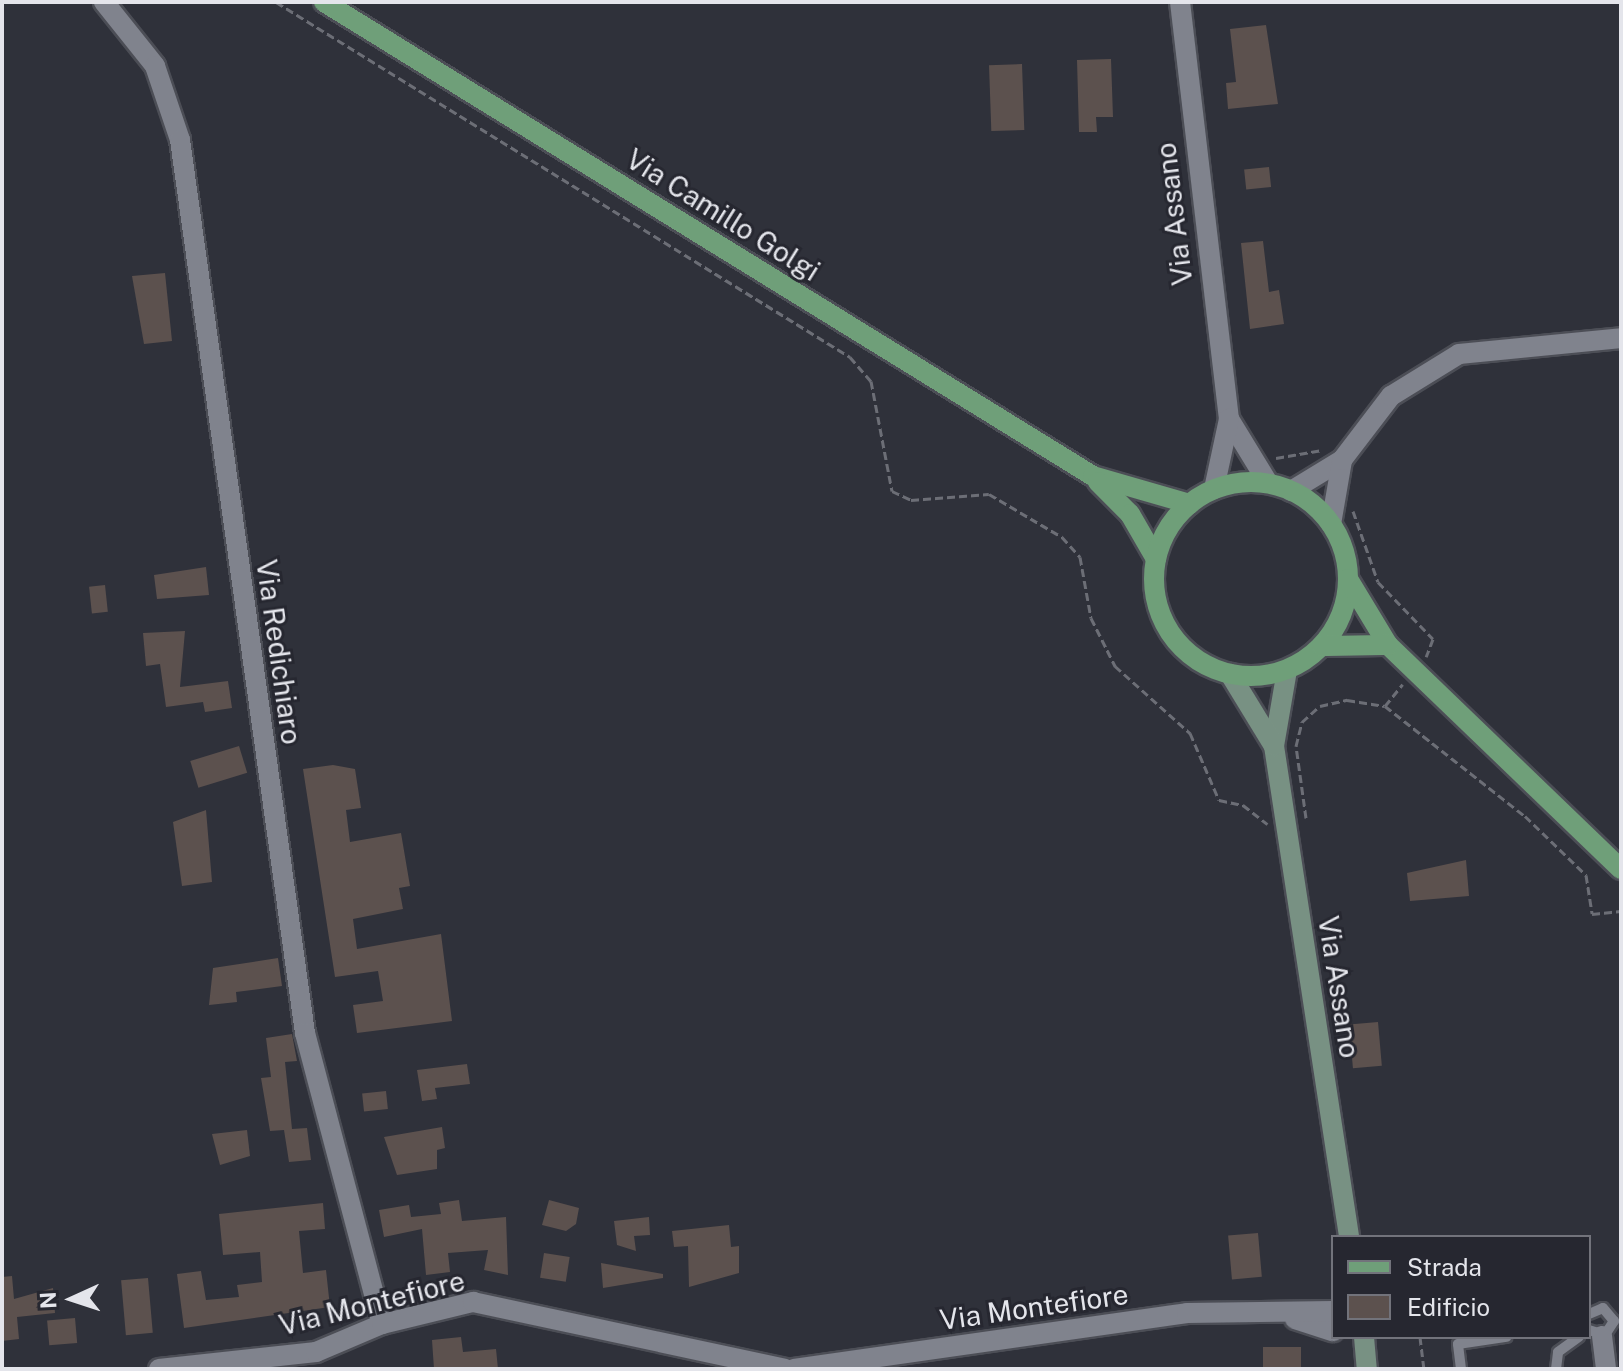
<!DOCTYPE html>
<style>
body{margin:0}
#map{position:relative;width:1623px;height:1371px;overflow:hidden;background:#2f313a;font-family:"Public Sans",sans-serif}
div>[style]{position:absolute}
.building>*{inset:0;background:#5c514e;transform-origin:0 0}
.path>*{height:3px;margin-top:-1.5px;transform-origin:0;background:repeating-linear-gradient(90deg,#6c6e76 0 8px,transparent 0 12px)}
.roads{filter:drop-shadow(2px 0 #4c4e56) drop-shadow(-2px 0 #4c4e56) drop-shadow(0 2px #4c4e56) drop-shadow(0 -2px #4c4e56)}
.lane>*{height:10px;margin:-5px;padding:0 5px;transform-origin:5px;border-radius:5px;background:#80838d}
.street>*{height:20px;margin:-10px;padding:0 10px;transform-origin:10px;border-radius:10px;background:#80838d}
.secondary>*{height:20px;margin:-10px;padding:0 10px;transform-origin:10px;border-radius:10px;background:#789183}
.primary>*{height:20px;margin:-10px;padding:0 10px;transform-origin:10px;border-radius:10px;background:#6f9f79}
.primary>.ring{margin:-10px;padding:0;box-sizing:content-box;background:none;border:20px solid #6f9f79;border-radius:50%}
span{translate:-50% -50%;white-space:nowrap;text-align:center;line-height:1.15;-webkit-text-stroke:6px #262730;paint-order:stroke}
.street-label{font-size:28px;color:#e4e5eb}
.frame{position:absolute;inset:0;border:4px solid #e4e5eb;pointer-events:none}
.legend{position:absolute;left:1331px;top:1235px;width:260px;height:104px;box-sizing:border-box;background:#262730;border:2px solid #72737b;margin:0;padding:10px 14px;list-style:none;font-size:24px;color:#e4e5eb}
.legend li{display:flex;align-items:center;gap:16px;height:40px}
.legend b{width:40px;border:2px solid #72737b}
.north{position:absolute;left:32px;top:1259px;width:80px;height:80px;-webkit-text-stroke:6px #262730;paint-order:stroke;rotate:267deg;font-size:22px;font-weight:700;line-height:32px;text-align:center;color:#e4e5eb}
.north::after{content:'';display:block;margin:auto;width:28px;height:36px;background:#e4e5eb;clip-path:polygon(50% 0,100% 100%,50% 72%,0 100%)}
</style>
<div id="map">
<div class="building">
<i style="clip-path:polygon(1266px 25px,1278px 104px,1228px 109px,1226px 83px,1236px 82px,1230px 29px)"></i>
<i style="clip-path:polygon(1111px 59px,1113px 117px,1096px 117px,1097px 132px,1079px 132px,1077px 60px)"></i>
<i style="left:1022px;top:64px;width:66px;height:33px;rotate:88deg"></i>
<i style="left:1269px;top:167px;width:20px;height:25px;rotate:84deg"></i>
<i style="clip-path:polygon(1263px 241px,1269px 292px,1279px 290px,1284px 324px,1250px 329px,1241px 243px)"></i>
<i style="clip-path:polygon(165px 273px,172px 341px,144px 344px,132px 276px)"></i>
<i style="clip-path:polygon(206px 567px,209px 595px,157px 599px,154px 575px)"></i>
<i style="left:105px;top:585px;width:27px;height:16px;rotate:84deg"></i>
<i style="clip-path:polygon(185px 631px,180px 687px,228px 681px,232px 708px,205px 712px,203px 702px,166px 707px,160px 664px,146px 666px,143px 633px)"></i>
<i style="left:239px;top:746px;width:28px;height:51px;rotate:73deg"></i>
<i style="clip-path:polygon(333px 765px,355px 769px,361px 808px,346px 810px,350px 842px,401px 833px,410px 886px,399px 888px,403px 909px,353px 919px,357px 949px,441px 934px,452px 1021px,357px 1033px,353px 1005px,383px 1001px,378px 971px,335px 977px,303px 769px)"></i>
<i style="clip-path:polygon(206px 810px,212px 882px,182px 886px,173px 822px)"></i>
<i style="clip-path:polygon(1466px 860px,1469px 896px,1410px 901px,1407px 873px)"></i>
<i style="clip-path:polygon(278px 958px,282px 986px,236px 992px,237px 1002px,209px 1005px,213px 968px)"></i>
<i style="left:1378px;top:1022px;width:44px;height:29px;rotate:85deg"></i>
<i style="clip-path:polygon(292px 1034px,297px 1061px,285px 1062px,292px 1129px,307px 1128px,311px 1160px,289px 1162px,284px 1130px,270px 1131px,261px 1078px,271px 1077px,266px 1038px)"></i>
<i style="clip-path:polygon(467px 1064px,470px 1084px,435px 1088px,437px 1099px,422px 1101px,417px 1070px)"></i>
<i style="left:386px;top:1091px;width:18px;height:24px;rotate:84deg"></i>
<i style="clip-path:polygon(442px 1127px,445px 1148px,437px 1150px,437px 1169px,397px 1175px,384px 1137px)"></i>
<i style="clip-path:polygon(247px 1130px,250px 1156px,220px 1165px,212px 1134px)"></i>
<i style="clip-path:polygon(459px 1200px,462px 1221px,506px 1217px,508px 1275px,484px 1270px,488px 1250px,448px 1253px,450px 1272px,426px 1275px,422px 1229px,384px 1237px,379px 1210px,409px 1205px,411px 1217px,441px 1214px,439px 1203px)"></i>
<i style="clip-path:polygon(549px 1200px,579px 1208px,576px 1224px,566px 1231px,542px 1225px)"></i>
<i style="clip-path:polygon(323px 1203px,325px 1229px,299px 1231px,303px 1273px,326px 1270px,330px 1307px,184px 1328px,177px 1274px,201px 1271px,206px 1300px,239px 1297px,237px 1285px,262px 1282px,260px 1252px,223px 1255px,219px 1214px)"></i>
<i style="clip-path:polygon(649px 1217px,650px 1235px,634px 1236px,636px 1251px,617px 1245px,614px 1221px)"></i>
<i style="clip-path:polygon(729px 1225px,731px 1247px,739px 1246px,739px 1273px,689px 1287px,688px 1246px,674px 1247px,672px 1231px)"></i>
<i style="left:1258px;top:1233px;width:44px;height:30px;rotate:85deg"></i>
<i style="left:544px;top:1253px;width:26px;height:25px;rotate:9deg"></i>
<i style="clip-path:polygon(601px 1263px,663px 1274px,663px 1278px,603px 1288px)"></i>
<i style="clip-path:polygon(12px 1276px,14px 1299px,53px 1288px,55px 1313px,17px 1317px,19px 1339px,2px 1341px,2px 1277px)"></i>
<i style="left:148px;top:1278px;width:55px;height:27px;rotate:85deg"></i>
<i style="left:75px;top:1318px;width:25px;height:28px;rotate:85deg"></i>
<i style="clip-path:polygon(461px 1337px,463px 1352px,496px 1349px,498px 1369px,434px 1369px,432px 1340px)"></i>
<i style="left:1263px;top:1347px;width:38px;height:22px"></i>
</div>
<div class="path">
<i style="left:276px;top:2px;width:675px;rotate:31.74deg"></i>
<i style="left:850px;top:357px;width:32px;rotate:49deg"></i>
<i style="left:871px;top:381px;width:112px;rotate:79.2deg"></i>
<i style="left:892px;top:491px;width:21px;rotate:25deg"></i>
<i style="left:911px;top:500px;width:78px;rotate:-4.4deg"></i>
<i style="left:989px;top:494px;width:85px;rotate:30.5deg"></i>
<i style="left:1062px;top:537px;width:27px;rotate:48deg"></i>
<i style="left:1080px;top:557px;width:62px;rotate:79.8deg"></i>
<i style="left:1091px;top:618px;width:54px;rotate:63.4deg"></i>
<i style="left:1115px;top:666px;width:101px;rotate:41.8deg"></i>
<i style="left:1190px;top:733px;width:73px;rotate:66.6deg"></i>
<i style="left:1219px;top:800px;width:25px;rotate:12deg"></i>
<i style="left:1243px;top:805px;width:31px;rotate:38deg"></i>
<i style="left:1276px;top:458px;width:47px;rotate:-9.9deg"></i>
<i style="left:1353px;top:511px;width:75px;rotate:70.6deg"></i>
<i style="left:1378px;top:582px;width:79px;rotate:46deg"></i>
<i style="left:1433px;top:639px;width:19px;rotate:111deg"></i>
<i style="left:1385px;top:706px;width:28px;rotate:-51deg"></i>
<i style="left:1306px;top:818px;width:73px;rotate:-97.9deg"></i>
<i style="left:1296px;top:746px;width:25px;rotate:-76deg"></i>
<i style="left:1302px;top:722px;width:24px;rotate:-42deg"></i>
<i style="left:1320px;top:706px;width:28px;rotate:-13deg"></i>
<i style="left:1347px;top:700px;width:38px;rotate:9deg"></i>
<i style="left:1385px;top:706px;width:178px;rotate:38.2deg"></i>
<i style="left:1525px;top:816px;width:85px;rotate:44deg"></i>
<i style="left:1586px;top:875px;width:39px;rotate:81deg"></i>
<i style="left:1592px;top:914px;width:29px;rotate:-6deg"></i>
<i style="left:1420px;top:1337px;width:32px;rotate:83deg"></i>
</div>
<div class="roads">
<div class="lane">
<i style="left:1589px;top:1314px;width:15px;rotate:-23deg"></i>
<i style="left:1603px;top:1308px;width:17px;rotate:50deg"></i>
<i style="left:1614px;top:1321px;width:17px;rotate:123deg"></i>
<i style="left:1605px;top:1335px;width:17px;rotate:-163deg"></i>
<i style="left:1461px;top:1369px;width:25px;rotate:-97deg"></i>
<i style="left:1458px;top:1344px;width:49px;rotate:-8.3deg"></i>
<i style="left:1556px;top:1369px;width:17px;rotate:-83deg"></i>
<i style="left:1558px;top:1352px;width:26px;rotate:-36deg"></i>
</div>
<div class="street">
<i style="left:104px;top:2px;width:82px;rotate:51.4deg"></i>
<i style="left:155px;top:66px;width:78px;rotate:71.3deg"></i>
<i style="left:180px;top:140px;width:902px;rotate:82.03deg"></i>
<i style="left:305px;top:1033px;width:301px;rotate:75.2deg"></i>
<i style="left:1180px;top:2px;width:420px;rotate:83.3deg"></i>
<i style="left:1229px;top:419px;width:75px;rotate:58.6deg"></i>
<i style="left:1214px;top:489px;width:72px;rotate:-77.9deg"></i>
<i style="left:1291px;top:491px;width:60px;rotate:-31.3deg"></i>
<i style="left:1331px;top:524px;width:65px;rotate:-80.2deg"></i>
<i style="left:1342px;top:460px;width:81px;rotate:-52.6deg"></i>
<i style="left:1391px;top:396px;width:80px;rotate:-31.7deg"></i>
<i style="left:1459px;top:354px;width:163px;rotate:-5.6deg"></i>
<i style="left:1295px;top:1319px;width:40px;rotate:18deg"></i>
<i style="left:1602px;top:1336px;width:33px;rotate:83deg"></i>
<i style="left:159px;top:1369px;width:158px;rotate:-6.2deg"></i>
<i style="left:316px;top:1352px;width:72px;rotate:-23deg"></i>
<i style="left:382px;top:1324px;width:94px;rotate:-13.6deg"></i>
<i style="left:473px;top:1302px;width:319px;rotate:12.1deg"></i>
<i style="left:794px;top:1369px;width:397px;rotate:-8.1deg"></i>
<i style="left:1187px;top:1313px;width:146px;rotate:-0.8deg"></i>
</div>
<div class="secondary">
<i style="left:1287px;top:670px;width:77px;rotate:99.7deg"></i>
<i style="left:1274px;top:746px;width:497px;rotate:81.3deg"></i>
<i style="left:1230px;top:674px;width:84px;rotate:58.6deg"></i>
<i style="left:1364px;top:1337px;width:32px;rotate:85deg"></i>
</div>
<div class="primary">
<i style="left:324px;top:2px;width:903px;rotate:31.65deg"></i>
<i style="left:1093px;top:476px;width:101px;rotate:16.1deg"></i>
<i style="left:1098px;top:482px;width:45px;rotate:45deg"></i>
<i style="left:1130px;top:514px;width:52px;rotate:60deg"></i>
<i class="ring" style="left:1154px;top:482px;width:174px;height:174px"></i>
<i style="left:1348px;top:579px;width:77px;rotate:58.8deg"></i>
<i style="left:1388px;top:645px;width:323px;rotate:43.9deg"></i>
<i style="left:1322px;top:646px;width:66px;rotate:-0.9deg"></i>
</div>
</div>
<div class="street-label">
<span style="left:1174px;top:214px;rotate:-97deg">Via Assano</span>
<span style="left:723px;top:215px;rotate:32deg">Via Camillo Golgi</span>
<span style="left:279px;top:652px;rotate:82deg">Via Redichiaro</span>
<span style="left:1339px;top:987px;rotate:81deg">Via Assano</span>
<span style="left:372px;top:1303px;rotate:-14deg">Via Montefiore</span>
<span style="left:1034px;top:1307px;rotate:-8deg">Via Montefiore</span>
</div>
<div class="frame"></div>
<ul class="legend">
<li><b style="height:10px;background:#6f9f79"></b>Strada</li>
<li><b style="height:22px;background:#5c514e"></b>Edificio</li>
</ul>
<div class="north">N</div>
</div>
